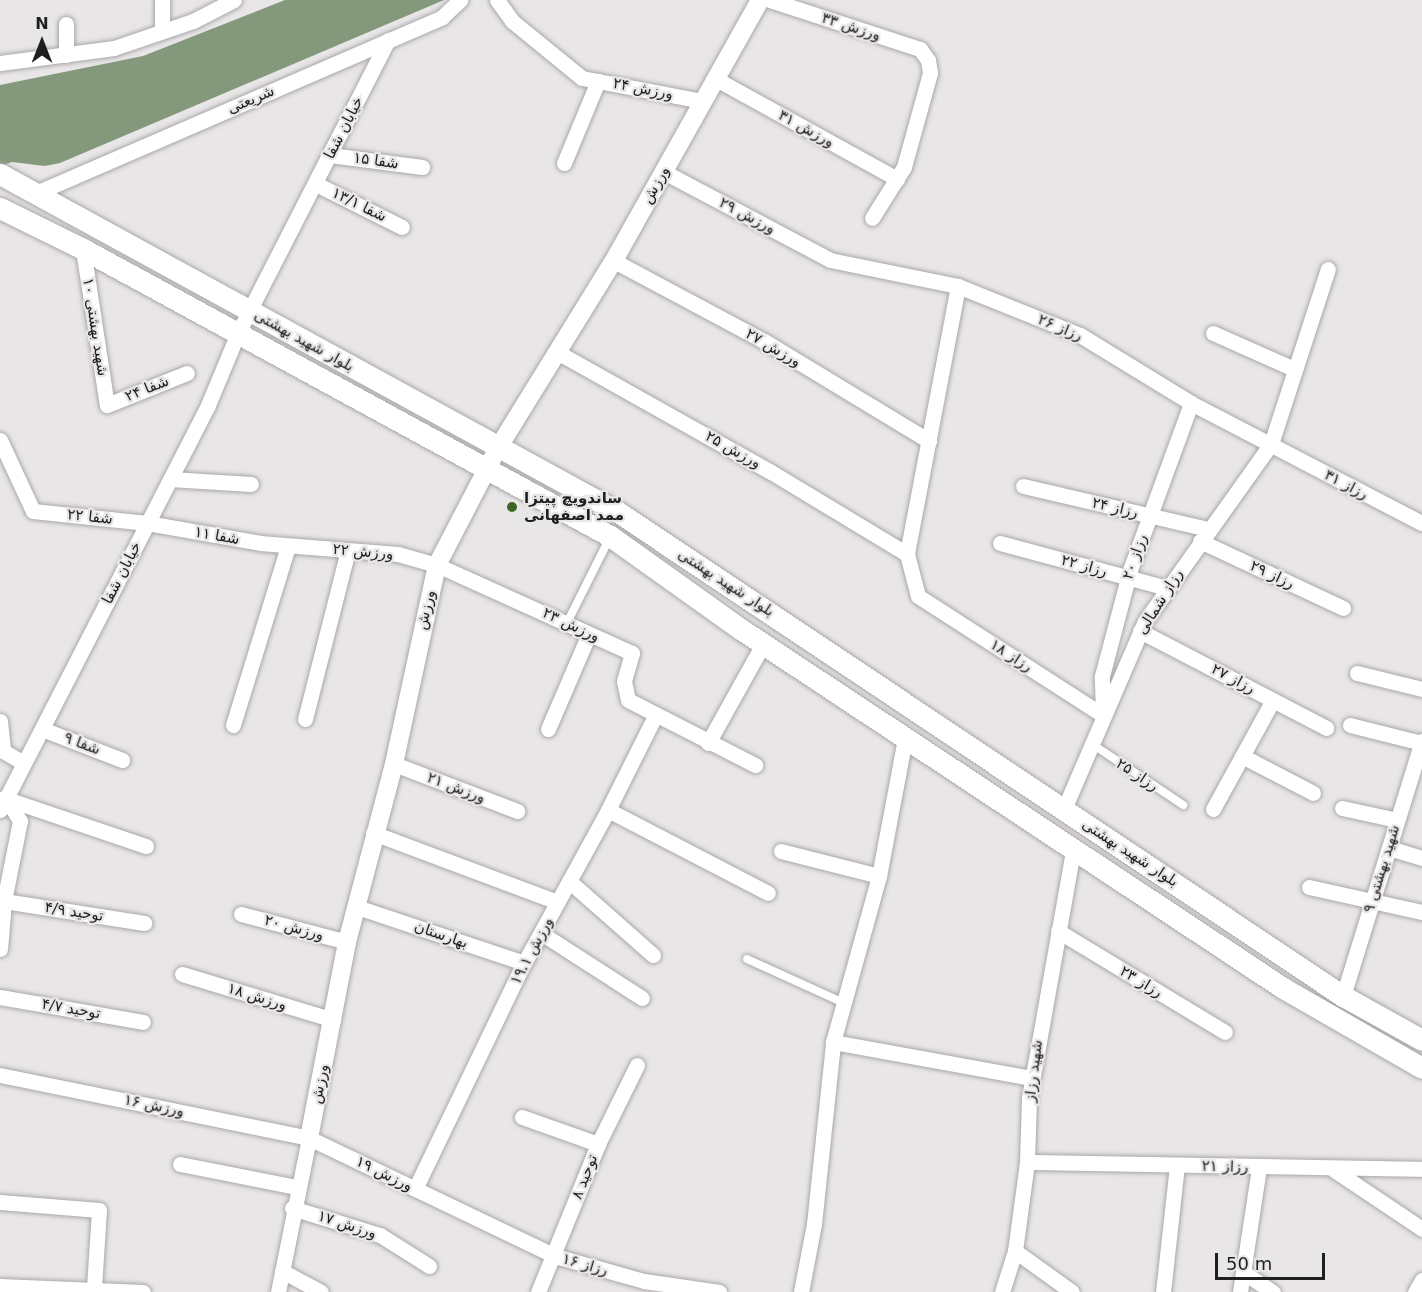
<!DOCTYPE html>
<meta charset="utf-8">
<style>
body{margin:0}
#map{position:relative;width:1422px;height:1292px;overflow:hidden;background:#e9e6e8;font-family:"DejaVu Sans","Noto Sans Arabic",sans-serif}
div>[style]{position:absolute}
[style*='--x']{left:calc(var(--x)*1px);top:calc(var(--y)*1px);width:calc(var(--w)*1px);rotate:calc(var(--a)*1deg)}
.water>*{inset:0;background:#84987c}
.roads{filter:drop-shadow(0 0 2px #aaa7a9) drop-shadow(0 0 2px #aaa7a9)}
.service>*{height:8px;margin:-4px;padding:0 4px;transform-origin:4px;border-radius:4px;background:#fff}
.minor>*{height:15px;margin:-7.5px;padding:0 7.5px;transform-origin:7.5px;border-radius:7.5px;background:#fff}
.tertiary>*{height:18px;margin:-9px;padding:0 9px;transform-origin:9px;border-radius:9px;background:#fff}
.secondary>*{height:21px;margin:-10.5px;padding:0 10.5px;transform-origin:10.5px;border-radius:10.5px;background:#fff}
.dots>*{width:16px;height:16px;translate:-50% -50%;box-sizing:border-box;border:3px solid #e9e6e8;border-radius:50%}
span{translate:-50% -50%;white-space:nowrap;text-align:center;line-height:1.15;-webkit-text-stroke:4.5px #e9e6e8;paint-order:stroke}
.street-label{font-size:15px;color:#201f1f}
.poi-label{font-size:15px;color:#201f1f;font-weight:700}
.left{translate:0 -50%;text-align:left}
.north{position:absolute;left:12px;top:12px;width:60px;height:60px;-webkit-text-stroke:4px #e9e6e8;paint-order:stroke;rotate:0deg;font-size:16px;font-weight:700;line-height:24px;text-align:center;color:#201f1f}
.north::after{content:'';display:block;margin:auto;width:21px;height:27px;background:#201f1f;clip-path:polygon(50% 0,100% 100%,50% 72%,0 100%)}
.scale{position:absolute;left:1215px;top:1253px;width:110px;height:27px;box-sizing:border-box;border:3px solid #201f1f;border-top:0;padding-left:8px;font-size:18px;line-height:21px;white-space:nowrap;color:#201f1f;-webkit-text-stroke:4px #e9e6e8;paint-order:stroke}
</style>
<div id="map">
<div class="water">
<div style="clip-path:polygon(285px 0,444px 0,60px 163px,45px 166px,12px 162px,0 166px,0 85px,143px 56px)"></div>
</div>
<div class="roads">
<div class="service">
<div style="--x:567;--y:623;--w:94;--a:-63.4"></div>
<div style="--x:1092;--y:744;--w:110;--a:33.8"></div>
<div style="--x:747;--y:959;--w:104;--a:24.4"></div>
</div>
<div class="minor">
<div style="--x:497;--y:0;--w:26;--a:54"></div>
<div style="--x:512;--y:21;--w:90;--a:39.2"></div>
<div style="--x:582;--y:78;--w:123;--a:10.8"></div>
<div style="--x:770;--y:0;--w:158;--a:18.1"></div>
<div style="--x:920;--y:49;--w:14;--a:54"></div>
<div style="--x:928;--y:60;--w:13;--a:81"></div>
<div style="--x:930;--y:73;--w:98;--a:105.5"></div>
<div style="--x:904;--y:167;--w:60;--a:122.1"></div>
<div style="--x:66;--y:24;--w:31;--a:90"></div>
<div style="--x:162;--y:31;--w:31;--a:-90"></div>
<div style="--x:0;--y:63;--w:115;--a:-7.5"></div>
<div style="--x:114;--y:48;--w:83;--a:-18.9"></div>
<div style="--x:193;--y:21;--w:46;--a:-27.1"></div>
<div style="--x:716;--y:79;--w:207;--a:28.9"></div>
<div style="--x:330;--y:155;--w:93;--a:7.4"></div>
<div style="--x:564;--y:163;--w:89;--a:-67.5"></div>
<div style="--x:664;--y:172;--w:188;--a:27.9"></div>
<div style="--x:830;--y:260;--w:131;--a:11.5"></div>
<div style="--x:958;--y:286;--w:131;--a:21.9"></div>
<div style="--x:1080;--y:335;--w:130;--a:31.5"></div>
<div style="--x:1191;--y:403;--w:260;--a:27.5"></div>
<div style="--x:316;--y:184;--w:96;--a:26.6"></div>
<div style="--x:36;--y:193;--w:443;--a:-23.4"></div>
<div style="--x:442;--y:17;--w:25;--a:-43"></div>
<div style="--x:83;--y:249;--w:158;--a:81.3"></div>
<div style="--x:107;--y:405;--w:86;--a:-21.8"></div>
<div style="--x:614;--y:261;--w:170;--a:28.1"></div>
<div style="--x:764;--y:341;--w:193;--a:31.2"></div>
<div style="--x:958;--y:286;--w:273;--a:100.8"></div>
<div style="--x:907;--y:554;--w:43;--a:75.3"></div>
<div style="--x:918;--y:596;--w:221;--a:32.8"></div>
<div style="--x:1213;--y:333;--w:89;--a:24"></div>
<div style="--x:557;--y:352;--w:245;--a:29.3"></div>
<div style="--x:771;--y:472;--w:159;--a:31.1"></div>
<div style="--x:0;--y:440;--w:78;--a:65.1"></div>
<div style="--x:33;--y:511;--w:115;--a:6"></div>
<div style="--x:147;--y:523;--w:115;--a:10"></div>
<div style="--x:260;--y:543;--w:138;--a:4.6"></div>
<div style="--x:398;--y:554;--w:41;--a:15.8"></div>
<div style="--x:437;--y:565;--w:214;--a:24.3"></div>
<div style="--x:632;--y:653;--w:29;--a:106"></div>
<div style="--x:624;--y:681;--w:19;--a:78"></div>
<div style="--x:628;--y:700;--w:143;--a:27.1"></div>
<div style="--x:170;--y:479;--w:81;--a:3.5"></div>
<div style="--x:1023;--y:486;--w:190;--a:13.1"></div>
<div style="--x:1200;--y:541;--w:158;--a:25.1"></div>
<div style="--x:1000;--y:543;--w:173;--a:15.1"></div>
<div style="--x:1140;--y:631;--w:210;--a:27.5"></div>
<div style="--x:1357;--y:673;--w:67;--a:13.8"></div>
<div style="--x:1103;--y:713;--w:37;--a:-92"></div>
<div style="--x:1102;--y:676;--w:110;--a:-75.2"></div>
<div style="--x:1130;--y:570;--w:178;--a:-69.9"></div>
<div style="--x:305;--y:719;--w:174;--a:-75.7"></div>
<div style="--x:0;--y:721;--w:30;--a:84"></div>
<div style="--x:3;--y:751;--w:24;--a:30"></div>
<div style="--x:233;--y:725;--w:187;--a:-72.9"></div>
<div style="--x:1350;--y:725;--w:74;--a:14"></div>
<div style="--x:42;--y:729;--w:86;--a:21.2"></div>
<div style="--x:548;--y:729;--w:103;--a:-66.7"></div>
<div style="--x:708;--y:743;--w:113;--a:-60.9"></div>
<div style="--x:1242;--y:756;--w:80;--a:27.5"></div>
<div style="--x:394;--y:764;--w:132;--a:20.9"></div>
<div style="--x:4;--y:798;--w:150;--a:18.7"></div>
<div style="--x:1342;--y:808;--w:56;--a:12.3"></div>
<div style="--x:1064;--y:809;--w:205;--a:-66.7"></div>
<div style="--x:1145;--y:621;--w:217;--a:-54.6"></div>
<div style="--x:1271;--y:444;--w:184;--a:-72"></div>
<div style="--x:1213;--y:809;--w:124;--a:-61.2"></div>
<div style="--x:0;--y:810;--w:455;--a:-62.8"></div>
<div style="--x:208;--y:405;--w:78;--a:-67.4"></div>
<div style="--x:238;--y:333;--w:329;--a:-62.9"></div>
<div style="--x:608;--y:810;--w:180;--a:27.4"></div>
<div style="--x:373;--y:833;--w:197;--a:20.5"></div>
<div style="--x:1389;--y:848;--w:34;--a:17"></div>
<div style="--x:781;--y:851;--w:101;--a:14.3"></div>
<div style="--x:569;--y:881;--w:112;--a:41.4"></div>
<div style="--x:1309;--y:887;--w:116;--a:12.5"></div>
<div style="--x:4;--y:901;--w:142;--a:8.9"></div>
<div style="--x:357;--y:907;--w:176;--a:18.5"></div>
<div style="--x:241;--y:914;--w:110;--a:14.8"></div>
<div style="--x:1058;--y:931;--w:195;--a:31.2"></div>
<div style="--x:541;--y:933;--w:120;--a:32.8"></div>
<div style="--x:0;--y:949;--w:48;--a:-85.2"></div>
<div style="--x:4;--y:901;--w:82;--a:-78.7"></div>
<div style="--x:20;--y:821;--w:27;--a:-121"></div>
<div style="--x:182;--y:974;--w:158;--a:16.9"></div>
<div style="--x:1343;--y:996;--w:267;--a:-72.8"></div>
<div style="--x:0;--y:997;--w:145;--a:9.9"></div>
<div style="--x:833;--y:1042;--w:202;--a:10.3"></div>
<div style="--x:0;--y:1075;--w:315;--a:11.5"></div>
<div style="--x:309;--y:1138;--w:273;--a:25.6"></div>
<div style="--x:555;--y:1256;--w:92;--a:15.7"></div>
<div style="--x:644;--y:1281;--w:76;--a:8.3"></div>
<div style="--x:522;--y:1117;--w:81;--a:19.6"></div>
<div style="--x:1027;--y:1162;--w:395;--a:1"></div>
<div style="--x:180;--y:1164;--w:118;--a:11.2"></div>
<div style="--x:1334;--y:1170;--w:106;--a:33.8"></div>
<div style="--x:415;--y:1189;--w:251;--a:-64.3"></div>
<div style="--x:524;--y:963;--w:175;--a:-61.2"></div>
<div style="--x:608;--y:810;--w:105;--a:-63.4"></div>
<div style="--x:0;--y:1202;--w:99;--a:4.6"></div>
<div style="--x:99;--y:1210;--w:78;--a:93.7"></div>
<div style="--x:292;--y:1208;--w:92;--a:17.1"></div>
<div style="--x:380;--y:1235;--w:58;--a:32.3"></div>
<div style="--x:1015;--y:1251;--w:70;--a:35.7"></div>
<div style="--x:282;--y:1271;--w:44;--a:28.3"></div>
<div style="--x:1243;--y:1272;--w:36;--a:34"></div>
<div style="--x:0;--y:1286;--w:143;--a:2.4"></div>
<div style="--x:278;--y:1292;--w:157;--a:-78.6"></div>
<div style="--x:538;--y:1292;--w:160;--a:-67.9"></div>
<div style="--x:598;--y:1144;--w:88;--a:-63.7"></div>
<div style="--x:801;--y:1292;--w:69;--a:-79.2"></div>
<div style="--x:814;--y:1224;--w:183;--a:-84"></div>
<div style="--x:833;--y:1042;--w:172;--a:-74.5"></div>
<div style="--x:879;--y:876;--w:139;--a:-79.3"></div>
<div style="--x:1002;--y:1292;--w:43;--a:-72.4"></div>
<div style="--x:1015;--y:1251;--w:90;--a:-82.3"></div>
<div style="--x:1027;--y:1162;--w:64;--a:-88.2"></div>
<div style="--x:1029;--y:1098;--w:252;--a:-79.9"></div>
<div style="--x:1163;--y:1292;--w:127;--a:-83.7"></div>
<div style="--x:1240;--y:1292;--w:125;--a:-81.3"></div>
<div style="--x:1415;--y:1292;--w:14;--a:-60"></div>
</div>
<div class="tertiary">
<div style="--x:309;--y:1138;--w:200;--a:-79"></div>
<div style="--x:347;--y:942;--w:184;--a:-75.2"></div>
<div style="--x:394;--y:764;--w:204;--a:-77.8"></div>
<div style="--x:437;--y:565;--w:132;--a:-62.5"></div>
<div style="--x:498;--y:448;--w:227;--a:-58.3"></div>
<div style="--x:617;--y:255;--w:292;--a:-60.7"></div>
</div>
<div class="secondary">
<div style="--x:0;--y:174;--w:704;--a:28.68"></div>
<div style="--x:618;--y:512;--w:872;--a:33.73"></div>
<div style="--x:1343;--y:996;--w:90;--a:29.1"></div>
<div style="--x:0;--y:208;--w:93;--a:26.3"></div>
<div style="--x:83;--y:249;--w:600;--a:28.57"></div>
<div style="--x:610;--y:536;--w:162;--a:35.5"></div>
<div style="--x:742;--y:630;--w:649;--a:33.49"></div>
<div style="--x:1283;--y:988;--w:160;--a:29.9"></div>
</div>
</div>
<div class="dots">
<div style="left:512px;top:507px;background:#3b6826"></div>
</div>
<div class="street-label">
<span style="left:851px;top:27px;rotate:18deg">ورزش ۳۳</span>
<span style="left:643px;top:89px;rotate:11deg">ورزش ۲۴</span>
<span style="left:251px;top:100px;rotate:-23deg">شریعتی</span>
<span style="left:344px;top:128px;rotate:-63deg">خیابان شفا</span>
<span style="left:806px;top:129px;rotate:29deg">ورزش ۳۱</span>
<span style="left:376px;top:161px;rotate:8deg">شفا ۱۵</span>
<span style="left:656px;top:185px;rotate:-61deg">ورزش</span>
<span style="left:359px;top:205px;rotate:26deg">شفا ۱۳/۱</span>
<span style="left:747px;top:216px;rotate:28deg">ورزش ۲۹</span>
<span style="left:95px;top:327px;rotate:81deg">شهید بهشتی ۱۰</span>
<span style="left:1060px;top:328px;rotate:23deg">رزاز ۲۶</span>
<span style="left:304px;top:341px;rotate:29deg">بلوار شهید بهشتی</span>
<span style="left:773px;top:348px;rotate:30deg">ورزش ۲۷</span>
<span style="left:147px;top:389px;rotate:-22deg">شفا ۲۴</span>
<span style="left:733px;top:450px;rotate:29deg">ورزش ۲۵</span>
<span style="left:1346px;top:485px;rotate:28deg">رزاز ۳۱</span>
<span style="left:1115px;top:508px;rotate:13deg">رزاز ۲۴</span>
<span style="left:90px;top:517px;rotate:6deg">شفا ۲۲</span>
<span style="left:217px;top:536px;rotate:10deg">شفا ۱۱</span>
<span style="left:363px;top:552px;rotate:5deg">ورزش ۲۲</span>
<span style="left:1135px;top:557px;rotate:-71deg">رزاز ۲۰</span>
<span style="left:1084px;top:566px;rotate:15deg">رزاز ۲۲</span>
<span style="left:122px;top:573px;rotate:-63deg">خیابان شفا</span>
<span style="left:1272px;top:575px;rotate:25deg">رزاز ۲۹</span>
<span style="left:726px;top:583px;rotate:33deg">بلوار شهید بهشتی</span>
<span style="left:1160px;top:602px;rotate:-58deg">رزاز شمالی</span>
<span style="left:426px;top:610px;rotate:-77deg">ورزش</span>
<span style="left:571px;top:625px;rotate:25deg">ورزش ۲۳</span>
<span style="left:1011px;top:656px;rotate:33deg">رزاز ۱۸</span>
<span style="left:1233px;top:679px;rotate:28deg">رزاز ۲۷</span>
<span style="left:82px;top:744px;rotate:21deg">شفا ۹</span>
<span style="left:1137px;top:775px;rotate:33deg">رزاز ۲۵</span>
<span style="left:456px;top:788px;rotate:21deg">ورزش ۲۱</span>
<span style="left:1130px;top:853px;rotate:33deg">بلوار شهید بهشتی</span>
<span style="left:1382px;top:869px;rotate:-73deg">شهید بهشتی ۹</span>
<span style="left:74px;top:912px;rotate:9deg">توحید ۴/۹</span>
<span style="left:294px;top:928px;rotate:15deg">ورزش ۲۰</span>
<span style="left:441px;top:935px;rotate:19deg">بهارستان</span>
<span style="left:532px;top:951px;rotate:-62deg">ورزش ۱۹.۱</span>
<span style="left:1141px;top:982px;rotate:31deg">رزاز ۲۳</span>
<span style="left:257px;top:997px;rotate:17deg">ورزش ۱۸</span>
<span style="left:71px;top:1009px;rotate:10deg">توحید ۴/۷</span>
<span style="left:1034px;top:1071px;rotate:-83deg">شهید رزاز</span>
<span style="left:320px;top:1084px;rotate:-79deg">ورزش</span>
<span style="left:154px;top:1106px;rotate:12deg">ورزش ۱۶</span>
<span style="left:1225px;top:1167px;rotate:2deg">رزاز ۲۱</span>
<span style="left:384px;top:1174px;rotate:26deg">ورزش ۱۹</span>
<span style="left:585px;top:1177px;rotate:-69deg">توحید ۸</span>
<span style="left:347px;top:1225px;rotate:18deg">ورزش ۱۷</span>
<span style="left:585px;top:1265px;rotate:16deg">رزاز ۱۶</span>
</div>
<div class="poi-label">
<span class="left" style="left:524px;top:507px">ساندویچ پیتزا<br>ممد اصفهانی</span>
</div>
<div class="north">N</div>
<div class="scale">50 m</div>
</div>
